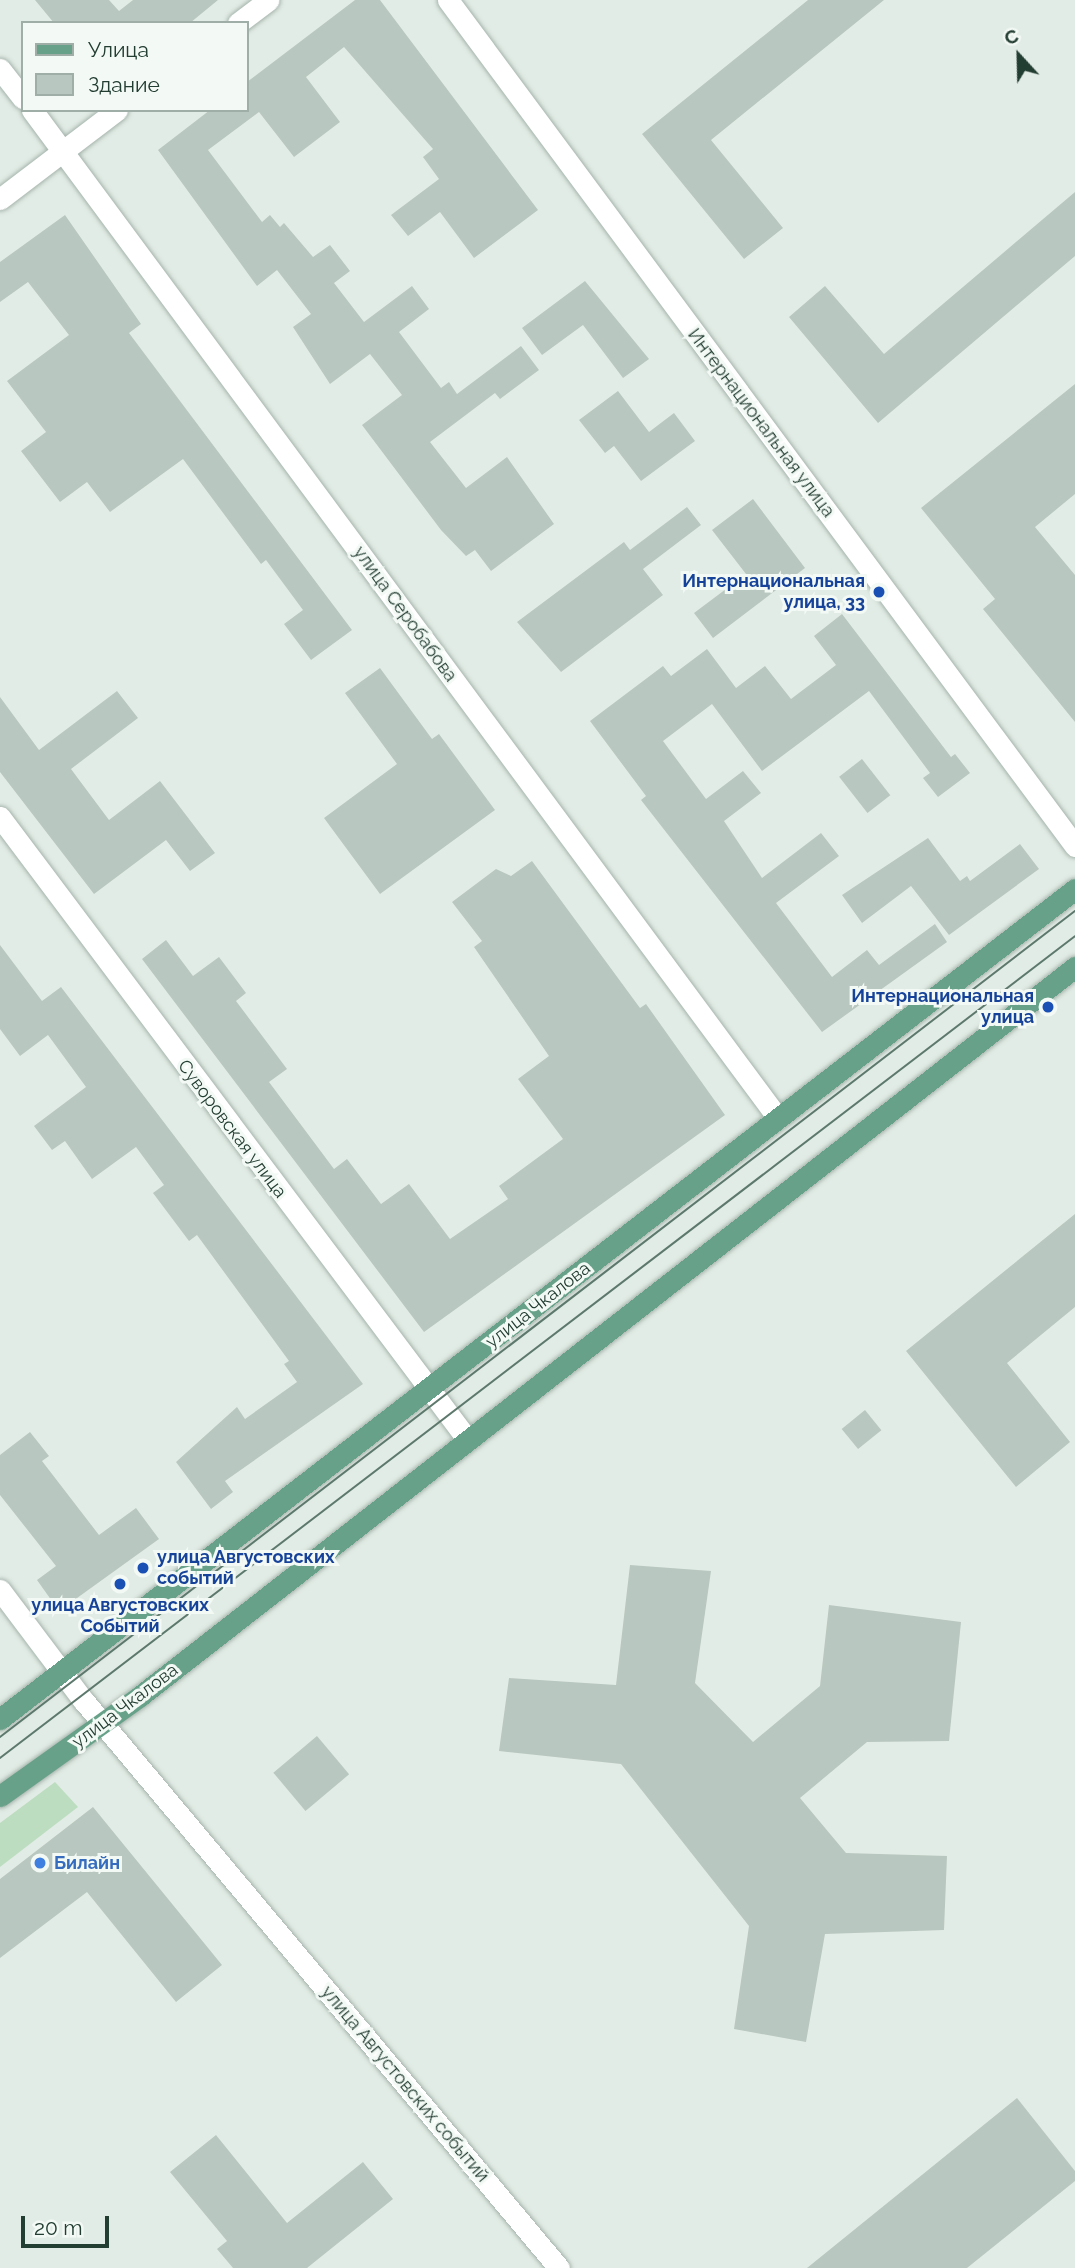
<!DOCTYPE html>
<meta charset="utf-8">
<style>
body{margin:0}
#map{position:relative;width:1075px;height:2268px;overflow:hidden;background:#e2ece6;font-family:Raleway,sans-serif}
div>[style]{position:absolute}
[style*='--x']{left:calc(var(--x)*1px);top:calc(var(--y)*1px);width:calc(var(--w)*1px);rotate:calc(var(--a)*1deg)}
.green>*{inset:0;background:#bcddbf}
.building>*{inset:0;background:#b8c7bf;transform-origin:0 0}
.roads{filter:drop-shadow(0 0 2px #a5b4ac) drop-shadow(0 0 2px #a5b4ac)}
.minor>*{height:21px;margin:-10.5px;padding:0 10.5px;transform-origin:10.5px;border-radius:10.5px;background:#fff}
.secondary>*{height:21px;margin:-10.5px;padding:0 10.5px;transform-origin:10.5px;border-radius:10.5px;background:#fff}
.primary>*{height:21px;margin:-10.5px;padding:0 10.5px;transform-origin:10.5px;border-radius:10.5px;background:#67a189}
.tram>*{height:2px;margin:-1px;padding:0 1px;transform-origin:1px;border-radius:1px;background:#5d796d}
.dots>*{width:19px;height:19px;translate:-50% -50%;box-sizing:border-box;border:4px solid #f3f9f5;border-radius:50%}
span{translate:-50% -50%;white-space:nowrap;text-align:center;line-height:1.15;-webkit-text-stroke:6px #f3f9f5;paint-order:stroke}
.street-label{font-size:18px;color:#223d32}
.transit-label{font-size:18px;color:#164399;font-weight:700}
.right{translate:-100% -50%;text-align:right}
.left{translate:0 -50%;text-align:left}
.shop-label{font-size:18px;color:#366cbe;font-weight:700}
.legend{position:absolute;left:21px;top:21px;width:228px;height:91px;box-sizing:border-box;background:#f3f9f5;border:2px solid #9faea7;margin:0;padding:9px 12px;list-style:none;font-size:21px;color:#223d32}
.legend li{display:flex;align-items:center;gap:14px;height:35px}
.legend b{width:35px;border:2px solid #9faea7}
.north{position:absolute;left:984px;top:21px;width:70px;height:70px;-webkit-text-stroke:5px #f3f9f5;paint-order:stroke;rotate:338deg;font-size:19px;font-weight:700;line-height:28px;text-align:center;color:#223d32}
.north::after{content:'';display:block;margin:auto;width:24px;height:32px;background:#223d32;clip-path:polygon(50% 0,100% 100%,50% 72%,0 100%)}
.scale{position:absolute;left:21px;top:2216px;width:88px;height:32px;box-sizing:border-box;border:4px solid #223d32;border-top:0;padding-left:9px;font-size:21px;line-height:24px;white-space:nowrap;color:#223d32;-webkit-text-stroke:5px #f3f9f5;paint-order:stroke}
</style>
<div id="map">
<div class="green">
<div style="clip-path:polygon(55px 1782px,78px 1807px,0 1867px,0 1823px)"></div>
</div>
<div class="building">
<div style="clip-path:polygon(35px 0,109px 0,119px 11px,133px 0,218px 0,190px 23px,54px 23px)"></div>
<div style="clip-path:polygon(355px 0,380px 0,538px 210px,474px 258px,440px 212px,408px 236px,391px 215px,439px 179px,423px 157px,433px 149px,344px 47px,306px 77px,340px 122px,294px 157px,259px 112px,208px 150px,262px 222px,270px 215px,280px 227px,284px 223px,313px 257px,330px 245px,350px 271px,334px 283px,364px 322px,412px 286px,429px 309px,399px 332px,441px 388px,449px 382px,457px 394px,521px 346px,539px 370px,500px 399px,495px 393px,430px 442px,466px 488px,507px 457px,554px 524px,491px 571px,475px 550px,466px 556px,441px 530px,362px 425px,402px 395px,370px 354px,330px 384px,293px 327px,311px 314px,277px 270px,257px 286px,158px 150px,210px 110px,247px 110px,247px 82px)"></div>
<div style="clip-path:polygon(808px 0,884px 0,711px 140px,783px 228px,744px 259px,642px 134px)"></div>
<div style="clip-path:polygon(1075px 192px,1075px 256px,878px 423px,789px 317px,825px 286px,884px 354px)"></div>
<div style="clip-path:polygon(65px 215px,141px 324px,129px 333px,352px 630px,311px 660px,284px 624px,303px 610px,266px 560px,261px 564px,183px 459px,110px 512px,87px 482px,60px 502px,21px 451px,46px 432px,7px 381px,69px 335px,28px 282px,0 302px,0 262px)"></div>
<div style="clip-path:polygon(585px 281px,649px 359px,623px 378px,583px 325px,542px 355px,522px 328px)"></div>
<div style="clip-path:polygon(1075px 384px,1075px 494px,1035px 527px,1075px 575px,1075px 722px,983px 609px,995px 599px,921px 508px)"></div>
<div style="clip-path:polygon(618px 391px,649px 432px,674px 413px,695px 441px,641px 481px,614px 446px,605px 453px,579px 420px)"></div>
<div style="clip-path:polygon(753px 499px,805px 568px,713px 638px,694px 613px,746px 574px,712px 530px)"></div>
<div style="clip-path:polygon(687px 507px,701px 525px,643px 569px,663px 595px,561px 672px,517px 622px,624px 542px,630px 550px)"></div>
<div style="clip-path:polygon(842px 614px,951px 757px,955px 754px,970px 773px,938px 797px,923px 778px,930px 773px,869px 691px,762px 771px,712px 704px,663px 741px,706px 799px,743px 771px,761px 793px,724px 821px,762px 878px,821px 833px,839px 856px,776px 903px,832px 977px,867px 950px,879px 965px,935px 924px,947px 942px,822px 1032px,641px 800px,646px 796px,590px 721px,663px 666px,671px 676px,707px 649px,736px 688px,765px 666px,791px 699px,836px 665px,814px 636px)"></div>
<div style="clip-path:polygon(380px 668px,432px 739px,439px 734px,495px 810px,380px 894px,324px 818px,397px 764px,345px 693px)"></div>
<div style="clip-path:polygon(117px 691px,138px 718px,71px 769px,109px 820px,160px 781px,215px 853px,190px 871px,166px 840px,94px 894px,0 772px,0 697px,39px 750px)"></div>
<div style="left:862px;top:759px;width:46px;height:29px;rotate:52deg"></div>
<div style="clip-path:polygon(928px 838px,960px 881px,967px 876px,970px 881px,1020px 844px,1039px 869px,949px 935px,911px 886px,862px 923px,842px 895px)"></div>
<div style="clip-path:polygon(532px 861px,640px 1008px,646px 1004px,725px 1115px,424px 1332px,142px 959px,166px 940px,193px 976px,219px 957px,246px 993px,236px 1001px,287px 1069px,269px 1082px,334px 1169px,347px 1159px,381px 1204px,409px 1184px,450px 1239px,508px 1199px,499px 1186px,563px 1139px,518px 1079px,549px 1056px,474px 947px,482px 941px,452px 902px,496px 869px,511px 876px)"></div>
<div style="clip-path:polygon(0 945px,42px 1001px,61px 987px,363px 1384px,225px 1481px,233px 1492px,211px 1509px,176px 1462px,237px 1407px,245px 1419px,297px 1382px,284px 1364px,289px 1361px,197px 1235px,189px 1241px,153px 1193px,164px 1185px,136px 1147px,92px 1179px,65px 1141px,52px 1150px,34px 1126px,86px 1087px,48px 1035px,20px 1056px,0 1029px)"></div>
<div style="clip-path:polygon(1075px 1214px,1075px 1307px,1007px 1363px,1070px 1442px,1016px 1487px,906px 1351px)"></div>
<div style="left:865px;top:1410px;width:26px;height:30px;rotate:51deg"></div>
<div style="clip-path:polygon(30px 1432px,49px 1456px,42px 1461px,99px 1535px,136px 1508px,159px 1539px,59px 1611px,37px 1580px,56px 1566px,0 1495px,0 1455px)"></div>
<div style="clip-path:polygon(630px 1565px,711px 1571px,695px 1683px,753px 1742px,820px 1686px,829px 1605px,961px 1622px,949px 1741px,867px 1742px,800px 1798px,846px 1853px,947px 1856px,944px 1930px,825px 1934px,806px 2042px,734px 2029px,749px 1926px,621px 1764px,499px 1751px,509px 1678px,616px 1685px)"></div>
<div style="left:317px;top:1736px;width:50px;height:57px;rotate:50deg"></div>
<div style="clip-path:polygon(93px 1807px,222px 1965px,176px 2002px,87px 1892px,0 1958px,0 1879px)"></div>
<div style="clip-path:polygon(1017px 2098px,1075px 2171px,1075px 2181px,967px 2268px,807px 2268px)"></div>
<div style="clip-path:polygon(216px 2135px,287px 2223px,363px 2162px,393px 2199px,307px 2268px,233px 2268px,217px 2249px,227px 2241px,170px 2172px)"></div>
</div>
<div class="roads">
<div class="minor">
<div style="--x:238;--y:23;--w:38;--a:-37"></div>
<div style="--x:0;--y:69;--w:37;--a:52"></div>
<div style="--x:32;--y:110;--w:1254;--a:53.5"></div>
<div style="--x:0;--y:199;--w:147;--a:-37.3"></div>
<div style="--x:0;--y:817;--w:778;--a:53.1"></div>
<div style="--x:0;--y:1590;--w:138;--a:53"></div>
<div style="--x:83;--y:1700;--w:741;--a:50.04"></div>
</div>
<div class="secondary">
<div style="--x:448;--y:0;--w:1053;--a:53.46"></div>
</div>
<div class="primary">
<div style="--x:0;--y:1719;--w:1358;--a:-37.67"></div>
<div style="--x:0;--y:1796;--w:172;--a:-35.5"></div>
<div style="--x:140;--y:1696;--w:1186;--a:-37.94"></div>
</div>
</div>
<div class="tram">
<div style="--x:0;--y:1737;--w:1356;--a:-37.54"></div>
<div style="--x:0;--y:1758;--w:1353;--a:-37.4"></div>
</div>
<div class="dots">
<div style="left:879px;top:592px;background:#1a4fb4"></div>
<div style="left:1048px;top:1007px;background:#1a4fb4"></div>
<div style="left:143px;top:1568px;background:#1a4fb4"></div>
<div style="left:120px;top:1584px;background:#1a4fb4"></div>
<div style="left:40px;top:1863px;background:#3f7fe0"></div>
</div>
<div class="street-label">
<span style="left:761px;top:423px;rotate:53deg">Интернациональная улица</span>
<span style="left:405px;top:614px;rotate:54deg">улица Серобабова</span>
<span style="left:232px;top:1129px;rotate:53deg">Суворовская улица</span>
<span style="left:538px;top:1305px;rotate:-38deg">улица Чкалова</span>
<span style="left:125px;top:1706px;rotate:-37deg">улица Чкалова</span>
<span style="left:405px;top:2084px;rotate:50deg">улица Августовских событий</span>
</div>
<div class="transit-label">
<span class="right" style="left:865px;top:592px">Интернациональная<br>улица, 33</span>
<span class="right" style="left:1034px;top:1007px">Интернациональная<br>улица</span>
<span class="left" style="left:157px;top:1568px">улица Августовских<br>событий</span>
<span style="left:120px;top:1616px">улица Августовских<br>Событий</span>
</div>
<div class="shop-label">
<span class="left" style="left:54px;top:1863px">Билайн</span>
</div>
<ul class="legend">
<li><b style="height:9px;background:#67a189"></b>Улица</li>
<li><b style="height:19px;background:#b8c7bf"></b>Здание</li>
</ul>
<div class="north">С</div>
<div class="scale">20 m</div>
</div>
